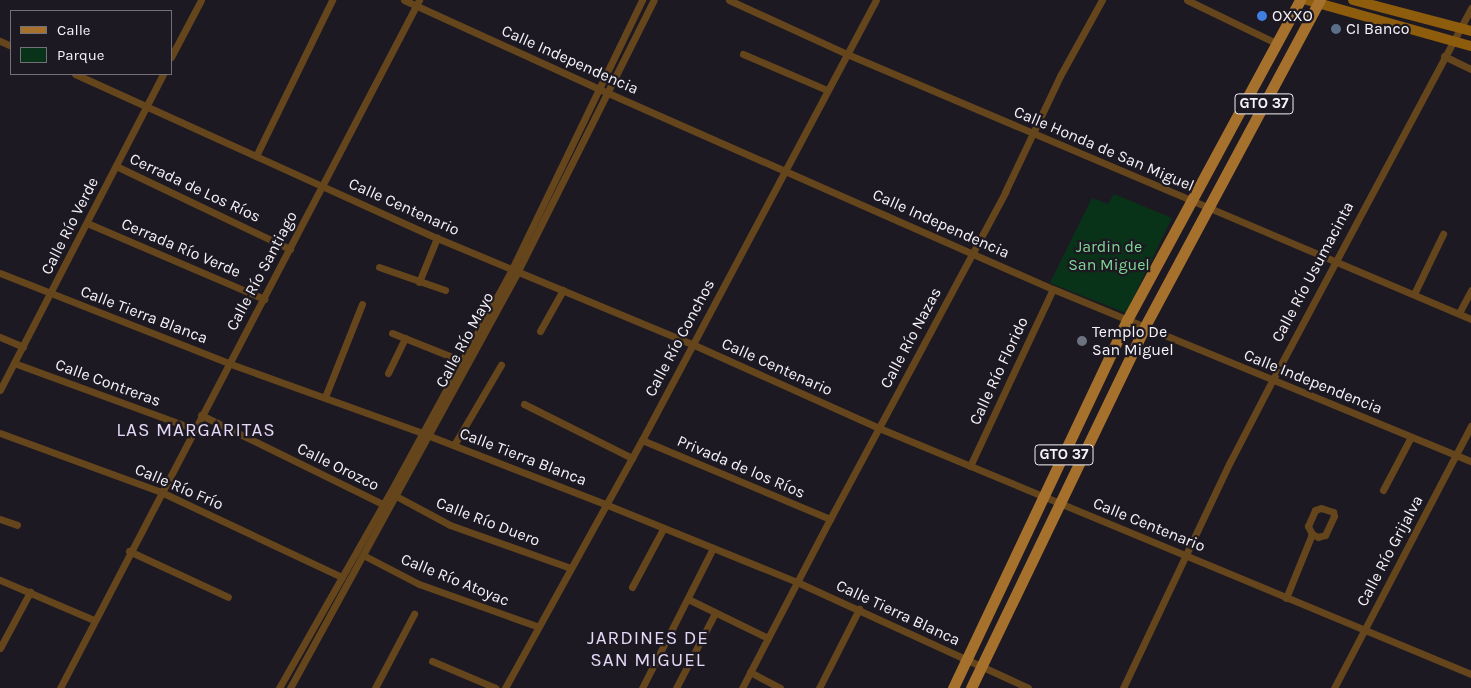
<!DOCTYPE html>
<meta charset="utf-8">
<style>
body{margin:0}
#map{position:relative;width:1471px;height:688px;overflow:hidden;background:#1d1922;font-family:Karla,sans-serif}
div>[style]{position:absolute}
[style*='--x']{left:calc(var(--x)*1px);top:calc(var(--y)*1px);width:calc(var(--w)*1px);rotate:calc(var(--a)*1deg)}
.green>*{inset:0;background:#093318}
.street>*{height:7px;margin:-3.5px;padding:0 3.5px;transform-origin:3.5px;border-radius:3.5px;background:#65451c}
.secondary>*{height:10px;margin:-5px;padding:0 5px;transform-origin:5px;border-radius:5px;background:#8e5c0d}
.primary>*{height:11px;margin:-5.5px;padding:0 5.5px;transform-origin:5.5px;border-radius:5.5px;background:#a5712c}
.dots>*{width:14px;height:14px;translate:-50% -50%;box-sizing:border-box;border:2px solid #1d1922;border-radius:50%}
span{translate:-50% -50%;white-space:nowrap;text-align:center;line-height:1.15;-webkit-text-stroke:4.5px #1d1922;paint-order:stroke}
.shield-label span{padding:1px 4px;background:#1d1922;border:1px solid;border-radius:4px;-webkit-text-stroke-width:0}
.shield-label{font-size:15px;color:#f5f3fa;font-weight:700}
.poi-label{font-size:16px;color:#f5f3fa}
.left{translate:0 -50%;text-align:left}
.street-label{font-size:16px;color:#f5f3fa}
.park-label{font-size:16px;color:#7fd795}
.quarter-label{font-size:19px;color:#e3d8f5;letter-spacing:1px}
.legend{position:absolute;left:10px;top:10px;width:162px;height:65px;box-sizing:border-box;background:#1d1922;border:1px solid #737078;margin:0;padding:6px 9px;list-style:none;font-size:15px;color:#f5f3fa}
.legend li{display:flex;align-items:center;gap:10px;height:25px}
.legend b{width:25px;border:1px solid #737078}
</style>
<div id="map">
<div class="green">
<div style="clip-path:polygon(1114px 194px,1172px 218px,1126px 313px,1050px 283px,1092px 198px,1108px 204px)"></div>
</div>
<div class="street">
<div style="--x:404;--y:0;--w:214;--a:24.5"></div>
<div style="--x:599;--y:89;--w:496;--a:23.8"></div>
<div style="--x:1053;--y:289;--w:452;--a:22.4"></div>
<div style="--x:729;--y:0;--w:130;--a:24.6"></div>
<div style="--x:847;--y:54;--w:678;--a:23.01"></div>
<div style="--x:1187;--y:0;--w:99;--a:25.8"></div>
<div style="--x:0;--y:41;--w:12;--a:24"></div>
<div style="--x:743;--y:54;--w:91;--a:23.2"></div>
<div style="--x:1444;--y:56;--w:30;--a:26"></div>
<div style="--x:171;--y:57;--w:64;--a:-62.2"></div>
<div style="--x:75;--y:74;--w:397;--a:24.4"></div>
<div style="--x:437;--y:238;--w:276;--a:22.6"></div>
<div style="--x:692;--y:344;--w:205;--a:24.2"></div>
<div style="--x:879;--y:428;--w:641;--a:22.56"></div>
<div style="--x:256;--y:156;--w:174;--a:-64"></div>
<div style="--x:116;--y:166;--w:193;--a:25.5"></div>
<div style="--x:87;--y:223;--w:193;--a:23.2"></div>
<div style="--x:379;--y:267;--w:70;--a:19.2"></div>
<div style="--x:0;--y:273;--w:245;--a:21.5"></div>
<div style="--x:228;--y:363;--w:206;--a:19.8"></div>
<div style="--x:422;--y:433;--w:196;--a:21.2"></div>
<div style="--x:605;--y:504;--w:207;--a:22.1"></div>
<div style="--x:797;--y:582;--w:254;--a:24.6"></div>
<div style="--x:419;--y:282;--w:48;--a:-67.8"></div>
<div style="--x:1414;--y:294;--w:67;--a:-64.2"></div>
<div style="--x:1459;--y:313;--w:26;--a:-62"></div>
<div style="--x:540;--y:331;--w:47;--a:-60.7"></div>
<div style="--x:392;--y:333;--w:75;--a:21.8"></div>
<div style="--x:0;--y:337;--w:25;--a:23"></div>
<div style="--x:14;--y:363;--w:192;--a:20.1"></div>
<div style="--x:388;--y:373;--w:39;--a:-64"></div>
<div style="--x:0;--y:390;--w:356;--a:-62.7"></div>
<div style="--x:325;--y:397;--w:100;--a:-68.3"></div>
<div style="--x:524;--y:404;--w:121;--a:26.6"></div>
<div style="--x:201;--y:415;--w:203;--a:26.1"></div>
<div style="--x:0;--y:433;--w:171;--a:20.1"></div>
<div style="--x:161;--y:492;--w:200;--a:25.2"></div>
<div style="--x:642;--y:440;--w:204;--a:22.8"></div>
<div style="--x:454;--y:445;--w:93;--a:-59.6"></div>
<div style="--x:970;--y:466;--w:195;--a:-64.9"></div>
<div style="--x:1383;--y:490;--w:60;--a:-62.2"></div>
<div style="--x:396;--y:496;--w:61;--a:28.2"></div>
<div style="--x:450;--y:525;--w:128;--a:19.6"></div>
<div style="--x:1321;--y:508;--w:13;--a:18"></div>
<div style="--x:1333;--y:512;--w:4;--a:76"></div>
<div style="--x:1334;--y:516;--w:21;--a:115"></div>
<div style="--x:1325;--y:535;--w:7;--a:164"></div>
<div style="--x:1318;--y:537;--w:7;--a:-153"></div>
<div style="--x:1312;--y:534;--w:9;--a:-117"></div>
<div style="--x:1308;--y:526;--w:17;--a:-66"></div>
<div style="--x:1315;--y:510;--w:6;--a:-18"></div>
<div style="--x:0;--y:519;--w:18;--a:19"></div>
<div style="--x:129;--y:551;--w:109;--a:24.9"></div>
<div style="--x:363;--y:555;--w:63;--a:27.4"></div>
<div style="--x:419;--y:584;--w:127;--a:19.7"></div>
<div style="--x:0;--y:580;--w:102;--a:23.1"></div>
<div style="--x:632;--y:587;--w:66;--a:-61.9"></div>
<div style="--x:1286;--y:598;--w:69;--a:-67.9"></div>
<div style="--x:688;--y:599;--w:89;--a:26"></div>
<div style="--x:0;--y:648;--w:64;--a:-61.8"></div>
<div style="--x:432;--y:661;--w:69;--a:22.9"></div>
<div style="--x:750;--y:672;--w:34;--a:28"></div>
<div style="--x:60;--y:688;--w:776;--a:-62.44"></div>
<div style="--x:279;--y:688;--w:224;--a:-60.4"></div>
<div style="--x:390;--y:493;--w:255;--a:-61.4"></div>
<div style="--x:512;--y:269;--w:299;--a:-64.2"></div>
<div style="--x:290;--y:688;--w:475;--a:-61.3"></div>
<div style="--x:518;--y:271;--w:303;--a:-63.4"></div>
<div style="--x:375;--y:688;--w:84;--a:-62.2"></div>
<div style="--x:505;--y:688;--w:283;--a:-61.1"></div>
<div style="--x:642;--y:440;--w:498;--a:-62"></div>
<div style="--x:642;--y:688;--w:157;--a:-63.1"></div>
<div style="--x:676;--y:688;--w:85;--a:-62.5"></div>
<div style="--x:742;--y:688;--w:191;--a:-62.5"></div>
<div style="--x:830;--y:519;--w:371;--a:-61.8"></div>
<div style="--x:1005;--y:192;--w:128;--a:-64.6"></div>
<div style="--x:1060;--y:76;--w:87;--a:-61.1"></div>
<div style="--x:819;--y:688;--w:89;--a:-63.1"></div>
<div style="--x:1123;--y:688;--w:250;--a:-64.7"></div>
<div style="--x:1230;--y:462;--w:91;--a:-62.6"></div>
<div style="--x:1272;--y:381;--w:423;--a:-61.9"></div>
<div style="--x:1334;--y:688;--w:296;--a:-62.4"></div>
</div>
<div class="secondary">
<div style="--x:1307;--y:0;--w:170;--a:15.7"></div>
<div style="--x:1353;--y:0;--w:122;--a:14.7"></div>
</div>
<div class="primary">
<div style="--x:953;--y:688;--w:407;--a:-64.7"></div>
<div style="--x:1127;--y:320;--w:364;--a:-61.6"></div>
<div style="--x:971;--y:688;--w:402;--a:-64.3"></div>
<div style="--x:1145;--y:326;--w:370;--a:-61.8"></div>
</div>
<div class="dots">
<div style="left:1262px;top:16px;background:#3f7fe0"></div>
<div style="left:1336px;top:29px;background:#5c6f8a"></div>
<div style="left:1082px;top:341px;background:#6b7280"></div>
</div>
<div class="shield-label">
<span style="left:1264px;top:104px">GTO 37</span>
<span style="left:1064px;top:455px">GTO 37</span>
</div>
<div class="poi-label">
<span class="left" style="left:1272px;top:16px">OXXO</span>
<span class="left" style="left:1346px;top:29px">CI Banco</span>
<span class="left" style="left:1092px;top:341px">Templo De<br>San Miguel</span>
</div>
<div class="street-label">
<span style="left:570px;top:60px;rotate:24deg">Calle Independencia</span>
<span style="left:1104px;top:149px;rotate:23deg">Calle Honda de San Miguel</span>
<span style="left:195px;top:188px;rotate:25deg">Cerrada de Los Ríos</span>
<span style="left:404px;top:207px;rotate:24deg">Calle Centenario</span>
<span style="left:941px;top:224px;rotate:24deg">Calle Independencia</span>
<span style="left:70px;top:226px;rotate:-63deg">Calle Río Verde</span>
<span style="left:181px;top:248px;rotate:23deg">Cerrada Río Verde</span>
<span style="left:262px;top:271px;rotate:-62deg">Calle Río Santiago</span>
<span style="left:1313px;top:272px;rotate:-62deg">Calle Río Usumacinta</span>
<span style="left:144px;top:315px;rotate:21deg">Calle Tierra Blanca</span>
<span style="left:680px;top:338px;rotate:-62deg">Calle Río Conchos</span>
<span style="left:911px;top:338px;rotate:-62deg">Calle Río Nazas</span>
<span style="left:465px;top:340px;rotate:-62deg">Calle Río Mayo</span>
<span style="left:777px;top:367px;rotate:24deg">Calle Centenario</span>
<span style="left:999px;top:371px;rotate:-65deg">Calle Río Florido</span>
<span style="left:1313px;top:382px;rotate:22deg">Calle Independencia</span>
<span style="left:108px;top:383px;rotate:20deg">Calle Contreras</span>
<span style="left:523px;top:457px;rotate:21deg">Calle Tierra Blanca</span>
<span style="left:338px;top:467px;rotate:26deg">Calle Orozco</span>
<span style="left:741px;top:467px;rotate:23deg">Privada de los Ríos</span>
<span style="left:179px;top:487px;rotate:23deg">Calle Río Frío</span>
<span style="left:488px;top:522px;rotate:21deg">Calle Río Duero</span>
<span style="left:1149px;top:525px;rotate:22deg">Calle Centenario</span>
<span style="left:1390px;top:551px;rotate:-62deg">Calle Río Grijalva</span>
<span style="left:455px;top:580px;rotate:22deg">Calle Río Atoyac</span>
<span style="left:898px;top:613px;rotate:25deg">Calle Tierra Blanca</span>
</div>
<div class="park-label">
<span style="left:1109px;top:256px">Jardin de<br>San Miguel</span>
</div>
<div class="quarter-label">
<span style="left:196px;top:431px">LAS MARGARITAS</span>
<span style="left:648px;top:650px">JARDINES DE<br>SAN MIGUEL</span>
</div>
<ul class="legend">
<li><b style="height:6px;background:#a5712c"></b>Calle</li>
<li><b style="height:14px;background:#093318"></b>Parque</li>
</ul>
</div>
